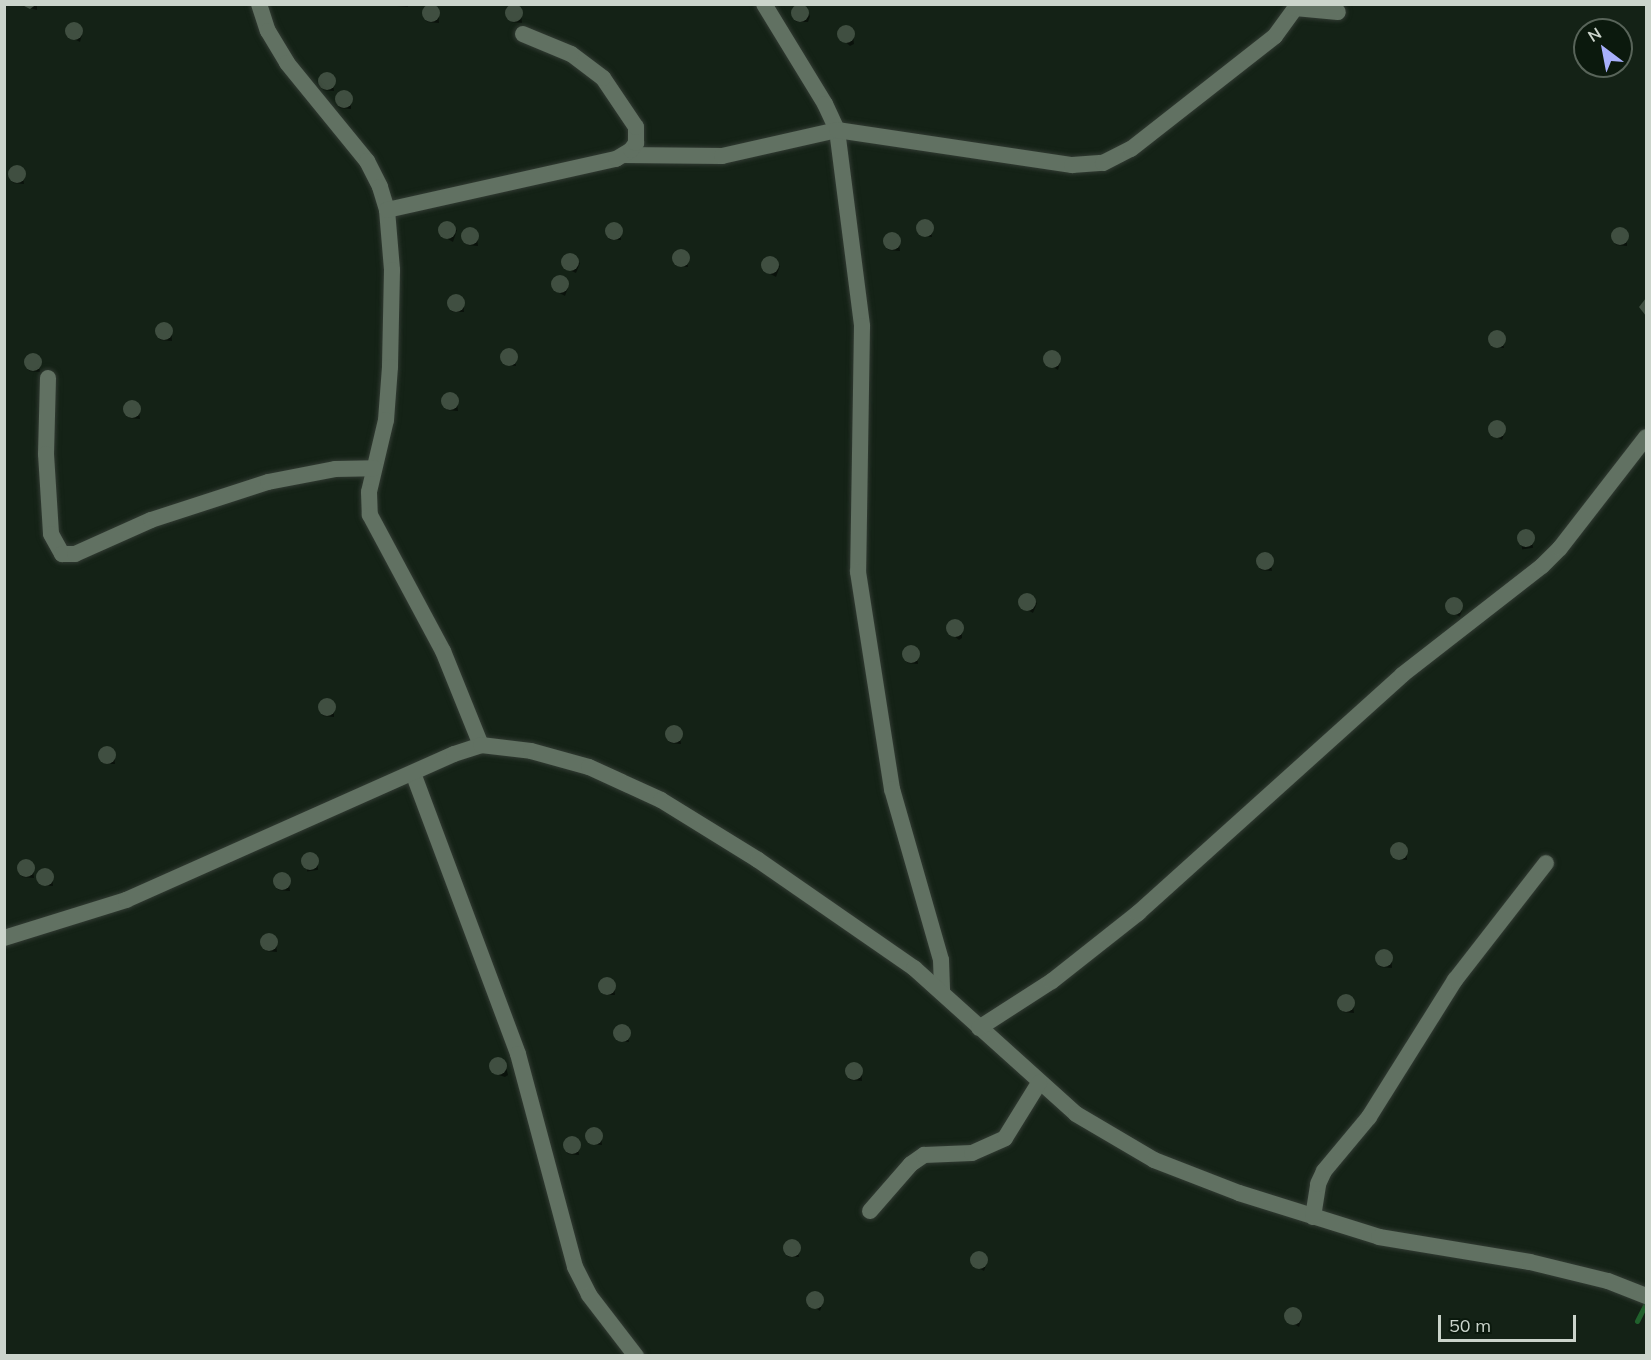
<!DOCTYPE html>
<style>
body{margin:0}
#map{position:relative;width:1651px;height:1360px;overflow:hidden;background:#142216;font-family:Mulish,sans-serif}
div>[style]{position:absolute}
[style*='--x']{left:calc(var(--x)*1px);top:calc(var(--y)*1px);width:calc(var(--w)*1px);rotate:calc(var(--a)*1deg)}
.shadow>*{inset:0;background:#0007;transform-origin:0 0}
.stream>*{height:5px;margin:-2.5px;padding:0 2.5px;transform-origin:2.5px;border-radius:2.5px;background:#20612c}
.building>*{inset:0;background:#404f41}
.round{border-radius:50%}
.roads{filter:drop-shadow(0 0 2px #323b33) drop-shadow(0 0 2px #323b33)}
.minor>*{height:16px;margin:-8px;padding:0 8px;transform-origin:8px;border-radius:8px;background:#617162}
span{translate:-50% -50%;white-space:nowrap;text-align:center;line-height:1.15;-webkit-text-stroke:4.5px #0b190d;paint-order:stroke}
.frame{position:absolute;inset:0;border:6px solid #cbd4cb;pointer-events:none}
.north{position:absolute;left:1573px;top:18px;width:60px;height:60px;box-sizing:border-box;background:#0b190d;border:2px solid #586459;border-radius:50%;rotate:328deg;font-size:16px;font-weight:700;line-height:24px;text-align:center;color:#cbd4cb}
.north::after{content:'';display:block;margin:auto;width:21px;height:27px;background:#a8b0fc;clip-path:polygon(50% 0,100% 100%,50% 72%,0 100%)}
.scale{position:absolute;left:1438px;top:1315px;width:138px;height:27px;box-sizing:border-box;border:3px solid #cbd4cb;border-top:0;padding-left:8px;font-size:18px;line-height:21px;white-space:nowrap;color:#cbd4cb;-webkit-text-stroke:4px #0b190d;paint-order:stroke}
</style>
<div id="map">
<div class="shadow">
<div style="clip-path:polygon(37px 4px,37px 10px,23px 6px,24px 4px)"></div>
<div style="clip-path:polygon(396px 4px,408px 4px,408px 7px,397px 6px)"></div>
<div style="clip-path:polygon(427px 7px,438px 10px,439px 23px,427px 22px,424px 11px)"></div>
<div style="clip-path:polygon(510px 7px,520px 7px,522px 23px,511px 22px,507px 13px)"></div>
<div style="clip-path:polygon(805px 7px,810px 16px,808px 22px,796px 22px,794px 8px)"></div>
<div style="clip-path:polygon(70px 25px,83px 31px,80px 42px,68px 36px)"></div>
<div style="clip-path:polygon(842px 28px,852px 29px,854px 44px,850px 46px,841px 38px)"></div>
<div style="clip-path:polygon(323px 75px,332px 76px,334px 91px,323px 90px)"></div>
<div style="clip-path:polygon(339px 93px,351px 96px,351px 109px,340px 108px,336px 99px)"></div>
<div style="clip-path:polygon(22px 169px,24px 184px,13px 183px,11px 170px)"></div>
<div style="clip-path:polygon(930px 222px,932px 237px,921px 236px,919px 223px)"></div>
<div style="clip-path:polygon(443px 224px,457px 230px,453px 242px,441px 235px)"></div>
<div style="clip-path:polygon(609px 225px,621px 228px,621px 240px,610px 240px,606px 231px)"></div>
<div style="clip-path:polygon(466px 230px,476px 231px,478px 246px,467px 245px,463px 236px)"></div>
<div style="clip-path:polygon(1616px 230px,1627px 233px,1627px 246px,1616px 245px,1613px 233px)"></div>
<div style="clip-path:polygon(898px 236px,900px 251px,888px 250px,886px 237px)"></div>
<div style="clip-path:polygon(677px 251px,686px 252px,688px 267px,677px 266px)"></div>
<div style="clip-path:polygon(567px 256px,580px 263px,576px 273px,565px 268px)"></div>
<div style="clip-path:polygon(767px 259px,780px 266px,776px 277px,765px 271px)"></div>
<div style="clip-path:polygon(556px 278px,569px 285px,565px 296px,554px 290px)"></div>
<div style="clip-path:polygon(452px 297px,463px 300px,464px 312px,452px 312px,449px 300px)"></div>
<div style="clip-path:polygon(160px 325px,171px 328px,172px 341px,160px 340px,157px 328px)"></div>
<div style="clip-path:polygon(1491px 334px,1502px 334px,1504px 348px,1493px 347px)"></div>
<div style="clip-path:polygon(505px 350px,514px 351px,516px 366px,505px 365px)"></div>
<div style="clip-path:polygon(1051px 352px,1061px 359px,1058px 370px,1045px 362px)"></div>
<div style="clip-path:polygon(38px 357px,40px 372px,29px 371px,27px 358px)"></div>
<div style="clip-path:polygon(456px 396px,458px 411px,447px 410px,445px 397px)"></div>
<div style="clip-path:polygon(128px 403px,138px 404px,140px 419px,129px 418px,125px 410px)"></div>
<div style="clip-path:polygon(1492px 422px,1506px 429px,1502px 440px,1491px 434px)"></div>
<div style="left:1531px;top:533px;width:15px;height:11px;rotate:82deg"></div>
<div style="clip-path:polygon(1261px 555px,1270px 556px,1272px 571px,1261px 570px,1257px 561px)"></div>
<div style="clip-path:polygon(1024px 596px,1037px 603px,1033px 613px,1022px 607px)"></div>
<div style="clip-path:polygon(1450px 600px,1463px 606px,1460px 617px,1447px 609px)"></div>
<div style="clip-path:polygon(951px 622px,962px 625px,962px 638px,959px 640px,949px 632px)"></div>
<div style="clip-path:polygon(907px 648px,916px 649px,918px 664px,907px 663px)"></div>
<div style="clip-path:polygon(323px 701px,334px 704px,334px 717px,323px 716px,320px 705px)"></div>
<div style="clip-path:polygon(679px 729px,681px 744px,670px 743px,668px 730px)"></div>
<div style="clip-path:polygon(103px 748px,113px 750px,115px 764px,104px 764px,100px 755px)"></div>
<div style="clip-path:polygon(1395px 844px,1406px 848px,1407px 860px,1395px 859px,1392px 848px)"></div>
<div style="left:316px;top:855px;width:15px;height:11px;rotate:82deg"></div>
<div style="clip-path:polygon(32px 863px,34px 878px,22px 877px,20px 864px)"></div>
<div style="clip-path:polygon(51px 871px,53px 886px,41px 885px,39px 872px)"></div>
<div style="clip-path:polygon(288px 876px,290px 891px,278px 890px,276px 877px)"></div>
<div style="clip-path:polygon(275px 937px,277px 952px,266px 951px,264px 938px)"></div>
<div style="clip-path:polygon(1380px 952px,1391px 955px,1392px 968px,1380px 967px,1377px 955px)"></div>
<div style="clip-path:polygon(603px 979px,613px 980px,615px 995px,604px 995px,600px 983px)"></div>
<div style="clip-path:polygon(1343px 997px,1352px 998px,1354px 1013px,1343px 1012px)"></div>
<div style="clip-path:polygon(617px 1026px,627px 1027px,629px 1042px,618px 1041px,614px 1030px)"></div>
<div style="clip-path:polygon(494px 1060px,505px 1063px,508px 1075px,505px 1077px,493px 1073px)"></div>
<div style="clip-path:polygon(850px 1065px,861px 1068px,862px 1081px,850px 1080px,847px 1069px)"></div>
<div style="clip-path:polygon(600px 1130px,602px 1145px,590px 1144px,588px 1131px)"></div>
<div style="clip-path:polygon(568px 1139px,577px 1140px,579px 1155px,568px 1154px,564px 1146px)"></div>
<div style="clip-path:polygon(797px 1242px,799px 1257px,788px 1257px,786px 1244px)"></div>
<div style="clip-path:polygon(975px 1254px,988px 1260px,984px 1271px,973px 1265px)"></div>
<div style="clip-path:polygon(813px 1293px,824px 1300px,820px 1311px,808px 1303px)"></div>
<div style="clip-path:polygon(1291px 1309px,1302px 1317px,1299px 1327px,1286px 1319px)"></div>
</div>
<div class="stream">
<div style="--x:1637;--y:1321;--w:20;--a:-63"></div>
</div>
<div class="building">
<div class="round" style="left:422px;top:4px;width:18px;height:18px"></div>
<div class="round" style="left:505px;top:4px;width:18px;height:18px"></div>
<div class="round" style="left:791px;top:4px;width:18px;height:18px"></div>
<div style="clip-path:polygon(20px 4px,37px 4px,30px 9px)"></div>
<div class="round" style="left:65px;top:22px;width:18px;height:18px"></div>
<div class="round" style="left:837px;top:25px;width:18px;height:18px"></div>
<div class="round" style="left:318px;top:72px;width:18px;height:18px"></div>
<div class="round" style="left:335px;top:90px;width:18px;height:18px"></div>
<div class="round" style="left:8px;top:165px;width:18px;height:18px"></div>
<div class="round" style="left:916px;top:219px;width:18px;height:18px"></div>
<div class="round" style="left:438px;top:221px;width:18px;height:18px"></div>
<div class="round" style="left:605px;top:222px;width:18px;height:18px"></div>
<div class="round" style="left:1611px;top:227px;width:18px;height:18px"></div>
<div class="round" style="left:461px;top:227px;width:18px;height:18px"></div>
<div class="round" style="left:883px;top:232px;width:18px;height:18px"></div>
<div class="round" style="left:672px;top:249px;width:18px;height:18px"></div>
<div class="round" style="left:561px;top:253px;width:18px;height:18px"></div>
<div class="round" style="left:761px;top:256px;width:18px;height:18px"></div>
<div class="round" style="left:551px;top:275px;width:18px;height:18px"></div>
<div class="round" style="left:447px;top:294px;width:18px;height:18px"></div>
<div style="clip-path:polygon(1646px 298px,1646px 316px,1639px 307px)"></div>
<div class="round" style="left:155px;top:322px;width:18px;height:18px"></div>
<div class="round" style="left:1488px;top:330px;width:18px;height:18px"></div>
<div class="round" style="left:500px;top:348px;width:18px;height:18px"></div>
<div class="round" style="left:1043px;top:350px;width:18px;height:18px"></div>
<div class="round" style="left:24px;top:353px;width:18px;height:18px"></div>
<div class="round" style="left:441px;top:392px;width:18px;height:18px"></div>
<div class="round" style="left:123px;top:400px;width:18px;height:18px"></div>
<div class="round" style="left:1488px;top:420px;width:18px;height:18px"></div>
<div class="round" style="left:1517px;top:529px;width:18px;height:18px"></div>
<div class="round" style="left:1256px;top:552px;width:18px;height:18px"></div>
<div class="round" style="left:1018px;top:593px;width:18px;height:18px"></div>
<div class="round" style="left:1445px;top:597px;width:18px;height:18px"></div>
<div class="round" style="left:946px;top:619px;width:18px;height:18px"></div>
<div class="round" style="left:902px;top:645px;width:18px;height:18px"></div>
<div class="round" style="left:318px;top:698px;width:18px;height:18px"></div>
<div class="round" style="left:665px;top:725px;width:18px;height:18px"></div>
<div class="round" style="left:98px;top:746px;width:18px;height:18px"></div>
<div class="round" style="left:1390px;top:842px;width:18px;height:18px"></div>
<div class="round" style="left:301px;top:852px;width:18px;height:18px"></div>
<div class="round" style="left:17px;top:859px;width:18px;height:18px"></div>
<div class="round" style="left:36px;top:868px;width:18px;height:18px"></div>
<div class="round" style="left:273px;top:872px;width:18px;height:18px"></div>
<div class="round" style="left:260px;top:933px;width:18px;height:18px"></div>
<div class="round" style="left:1375px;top:949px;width:18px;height:18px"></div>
<div class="round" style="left:598px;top:977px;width:18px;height:18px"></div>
<div class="round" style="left:1337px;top:994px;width:18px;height:18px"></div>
<div class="round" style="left:613px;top:1024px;width:18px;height:18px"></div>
<div class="round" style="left:489px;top:1057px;width:18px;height:18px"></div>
<div class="round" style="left:845px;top:1062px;width:18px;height:18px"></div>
<div class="round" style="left:585px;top:1127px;width:18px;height:18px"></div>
<div class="round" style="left:563px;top:1136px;width:18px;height:18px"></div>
<div class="round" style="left:783px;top:1239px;width:18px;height:18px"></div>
<div class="round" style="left:970px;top:1251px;width:18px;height:18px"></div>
<div class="round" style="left:806px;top:1291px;width:18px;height:18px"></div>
<div class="round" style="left:1284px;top:1307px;width:18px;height:18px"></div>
</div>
<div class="roads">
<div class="minor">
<div style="--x:259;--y:4;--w:28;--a:72"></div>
<div style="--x:268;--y:31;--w:37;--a:59"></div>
<div style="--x:287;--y:63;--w:127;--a:50.8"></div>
<div style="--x:367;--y:161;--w:29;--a:63"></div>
<div style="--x:380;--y:187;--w:24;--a:73"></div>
<div style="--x:387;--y:210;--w:60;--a:85.2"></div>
<div style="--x:392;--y:270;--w:97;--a:91.2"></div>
<div style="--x:390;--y:367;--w:53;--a:94.3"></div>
<div style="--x:386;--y:420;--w:74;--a:103.3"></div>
<div style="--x:369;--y:492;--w:23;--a:88"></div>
<div style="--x:370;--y:515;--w:154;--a:61.8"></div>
<div style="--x:443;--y:651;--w:101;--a:68"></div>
<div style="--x:764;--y:4;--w:117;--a:58.6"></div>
<div style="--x:825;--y:104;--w:29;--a:65"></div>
<div style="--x:837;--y:130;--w:198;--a:82.7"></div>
<div style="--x:862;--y:326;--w:246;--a:90.9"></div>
<div style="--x:858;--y:572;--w:220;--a:81.1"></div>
<div style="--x:892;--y:789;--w:178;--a:74"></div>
<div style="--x:941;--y:960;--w:32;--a:88"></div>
<div style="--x:624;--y:155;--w:98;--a:0.6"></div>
<div style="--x:722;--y:156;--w:118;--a:-12.7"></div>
<div style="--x:837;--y:130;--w:238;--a:8.5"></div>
<div style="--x:1072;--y:165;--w:31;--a:-4"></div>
<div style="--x:1103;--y:163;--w:31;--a:-27"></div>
<div style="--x:1131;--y:149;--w:183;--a:-38.1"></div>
<div style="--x:1275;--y:36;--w:34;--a:-54"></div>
<div style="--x:1295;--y:8;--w:43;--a:5.3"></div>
<div style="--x:387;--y:210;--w:235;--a:-12.6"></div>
<div style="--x:616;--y:159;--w:17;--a:-31"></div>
<div style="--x:631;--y:150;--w:9;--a:-54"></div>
<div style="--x:636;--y:143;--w:16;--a:-90"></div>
<div style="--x:636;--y:127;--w:59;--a:-124"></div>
<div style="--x:603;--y:78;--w:40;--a:-143"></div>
<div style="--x:571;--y:54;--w:52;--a:-157.4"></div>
<div style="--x:48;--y:378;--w:76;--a:91.5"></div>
<div style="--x:46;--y:454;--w:80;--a:86.4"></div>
<div style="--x:51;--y:534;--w:23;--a:61"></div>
<div style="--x:62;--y:554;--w:13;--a:0"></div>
<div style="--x:75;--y:554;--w:83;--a:-24.1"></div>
<div style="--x:151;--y:520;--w:123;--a:-18"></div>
<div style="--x:268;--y:482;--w:68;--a:-11"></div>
<div style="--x:335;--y:469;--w:39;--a:-1"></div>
<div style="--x:413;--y:773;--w:300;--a:69.5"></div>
<div style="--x:518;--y:1054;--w:220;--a:75"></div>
<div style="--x:575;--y:1267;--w:31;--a:63"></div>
<div style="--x:589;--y:1295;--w:77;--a:52.4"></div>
<div style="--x:4;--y:938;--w:128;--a:-17.3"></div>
<div style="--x:126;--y:900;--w:359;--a:-24"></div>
<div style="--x:454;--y:754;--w:28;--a:-18"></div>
<div style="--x:481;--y:745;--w:50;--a:6.8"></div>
<div style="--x:531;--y:751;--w:60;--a:15.4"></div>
<div style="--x:589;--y:767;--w:79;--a:24.6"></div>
<div style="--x:661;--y:800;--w:114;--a:31.7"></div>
<div style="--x:758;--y:860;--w:190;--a:34.7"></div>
<div style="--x:914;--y:968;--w:218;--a:42"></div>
<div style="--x:1076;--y:1114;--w:91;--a:30.5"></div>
<div style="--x:1154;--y:1160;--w:91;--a:21.2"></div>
<div style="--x:1239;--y:1193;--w:147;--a:17.4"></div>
<div style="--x:1379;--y:1237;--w:153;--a:9.4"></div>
<div style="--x:1530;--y:1262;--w:80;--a:13.7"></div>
<div style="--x:1608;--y:1281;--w:41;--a:21.5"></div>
<div style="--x:979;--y:1028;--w:87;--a:-32.8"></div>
<div style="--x:1052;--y:981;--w:110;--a:-38.3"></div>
<div style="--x:1138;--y:913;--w:355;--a:-42"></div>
<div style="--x:1402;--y:675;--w:177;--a:-37.9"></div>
<div style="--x:1542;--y:566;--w:25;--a:-45"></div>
<div style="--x:1560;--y:548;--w:140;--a:-52.2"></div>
<div style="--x:870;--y:1211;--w:62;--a:-48.9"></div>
<div style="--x:911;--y:1164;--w:16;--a:-35"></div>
<div style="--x:924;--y:1155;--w:48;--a:-2.4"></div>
<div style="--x:972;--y:1153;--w:36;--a:-24"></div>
<div style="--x:1005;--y:1138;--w:65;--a:-58.3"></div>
<div style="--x:1313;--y:1217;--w:33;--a:-81"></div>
<div style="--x:1318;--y:1184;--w:14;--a:-65"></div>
<div style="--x:1324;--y:1171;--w:70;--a:-50.2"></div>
<div style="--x:1369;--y:1117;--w:162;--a:-57.9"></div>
<div style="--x:1455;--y:980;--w:148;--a:-52.1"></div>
</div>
</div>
<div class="frame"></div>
<div class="north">N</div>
<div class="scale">50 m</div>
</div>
